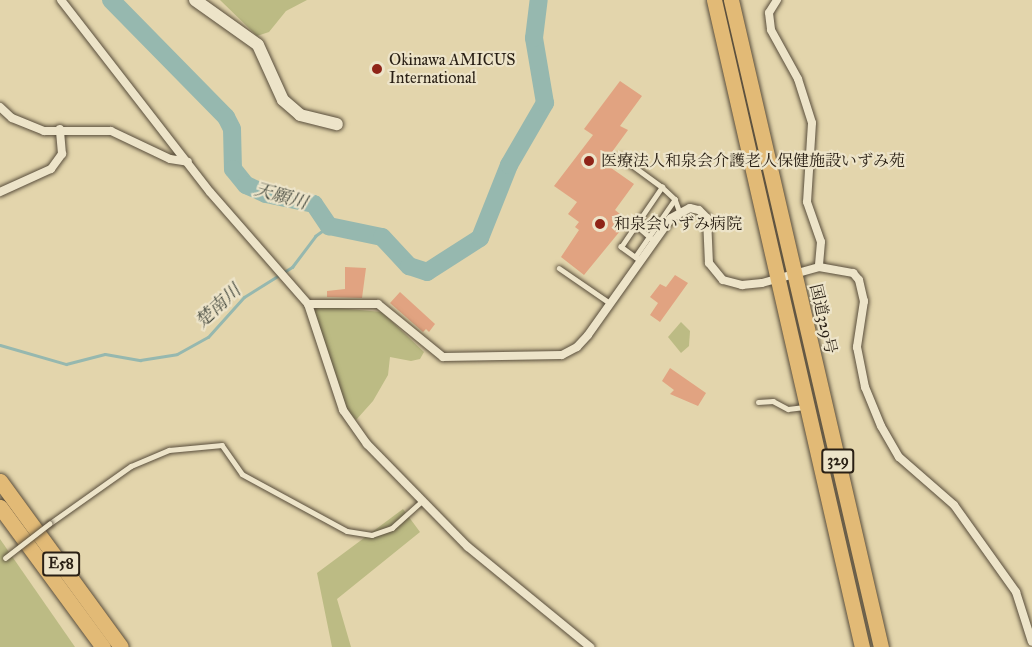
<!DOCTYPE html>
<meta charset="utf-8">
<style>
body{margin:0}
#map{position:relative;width:1032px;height:647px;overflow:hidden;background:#e3d5ac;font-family:"IM FELL Great Primer","Noto Serif JP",serif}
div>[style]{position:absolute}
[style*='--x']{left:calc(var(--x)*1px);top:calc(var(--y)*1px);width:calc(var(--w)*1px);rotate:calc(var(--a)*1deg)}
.green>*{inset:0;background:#bcbb84}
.stream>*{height:3px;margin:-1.5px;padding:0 1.5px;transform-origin:1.5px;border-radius:1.5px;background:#96b8af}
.river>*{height:18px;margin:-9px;padding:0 9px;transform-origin:9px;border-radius:9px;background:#96b8af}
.building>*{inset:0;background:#e1a381}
.roads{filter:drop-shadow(0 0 2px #584d3b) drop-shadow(0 0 2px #584d3b)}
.lane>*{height:4.5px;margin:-2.25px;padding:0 2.25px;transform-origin:2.25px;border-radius:2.25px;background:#ede4c9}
.street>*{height:8px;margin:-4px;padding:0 4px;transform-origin:4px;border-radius:4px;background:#ede4c9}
.secondary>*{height:12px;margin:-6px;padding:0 6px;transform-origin:6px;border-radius:6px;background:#ede4c9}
.highway>*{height:15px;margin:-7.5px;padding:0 7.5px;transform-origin:7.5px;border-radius:7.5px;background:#e2ba76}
.bridges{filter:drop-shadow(0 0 2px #584d3b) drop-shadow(0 0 2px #584d3b)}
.lane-bridge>*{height:4.5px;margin:-2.25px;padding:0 2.25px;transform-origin:2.25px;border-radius:2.25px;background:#ede4c9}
.dots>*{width:16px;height:16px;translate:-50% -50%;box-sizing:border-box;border:3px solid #ede4c9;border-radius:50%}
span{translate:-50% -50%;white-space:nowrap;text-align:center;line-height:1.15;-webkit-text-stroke:4.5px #ede4c9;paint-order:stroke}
.shield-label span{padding:2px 4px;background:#ede4c9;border:2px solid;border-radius:4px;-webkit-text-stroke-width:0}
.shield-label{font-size:15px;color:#2a2015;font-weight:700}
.poi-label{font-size:16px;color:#2a2015}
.left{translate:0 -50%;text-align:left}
.street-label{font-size:16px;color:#2a2015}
.water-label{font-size:18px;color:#4a4e43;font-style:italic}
</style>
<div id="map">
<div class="green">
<div style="clip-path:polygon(220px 0,307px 0,286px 11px,269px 32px,257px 36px)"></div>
<div style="clip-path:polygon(326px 307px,382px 312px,424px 352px,420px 359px,411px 361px,390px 357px,388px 375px,373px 401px,356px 420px,346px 408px,313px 314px,316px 308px)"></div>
<div style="clip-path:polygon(681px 322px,690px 331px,689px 346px,681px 353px,668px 337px)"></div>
<div style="clip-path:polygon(403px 509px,420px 532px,337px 599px,351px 647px,332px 647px,317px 573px)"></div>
<div style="clip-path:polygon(0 539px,75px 647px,0 647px)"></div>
</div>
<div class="stream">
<div style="--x:0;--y:345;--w:69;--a:16.1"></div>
<div style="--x:66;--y:364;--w:40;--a:-14.4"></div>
<div style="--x:105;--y:354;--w:36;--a:10"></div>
<div style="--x:140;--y:360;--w:37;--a:-9"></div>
<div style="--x:177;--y:354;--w:35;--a:-29"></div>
<div style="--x:208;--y:337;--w:54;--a:-48"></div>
<div style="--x:244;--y:297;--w:57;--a:-32"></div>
<div style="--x:292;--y:267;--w:39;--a:-53"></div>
<div style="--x:315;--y:236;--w:17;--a:-36"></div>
</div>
<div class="river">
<div style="--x:111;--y:0;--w:164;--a:45.5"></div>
<div style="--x:226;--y:117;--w:13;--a:63"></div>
<div style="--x:232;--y:129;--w:40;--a:88.6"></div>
<div style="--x:233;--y:169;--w:21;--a:51"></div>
<div style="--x:246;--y:185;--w:22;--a:24"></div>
<div style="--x:266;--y:194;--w:49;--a:11.8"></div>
<div style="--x:314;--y:204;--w:27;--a:56"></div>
<div style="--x:329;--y:226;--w:54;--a:11.7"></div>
<div style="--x:382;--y:237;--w:40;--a:47"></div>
<div style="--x:409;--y:266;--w:19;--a:18"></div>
<div style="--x:427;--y:272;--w:63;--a:-32.7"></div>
<div style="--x:480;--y:238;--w:79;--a:-68.3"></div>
<div style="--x:509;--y:165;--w:72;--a:-59.9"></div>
<div style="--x:545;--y:103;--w:66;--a:-99.6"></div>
<div style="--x:534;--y:38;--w:38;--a:-83"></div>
</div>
<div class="building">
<div style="clip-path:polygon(620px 81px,642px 96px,620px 126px,628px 130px,604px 163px,634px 184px,615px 210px,620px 214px,617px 220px,625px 225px,584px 275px,561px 257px,579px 230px,575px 227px,579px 222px,568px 214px,577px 202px,554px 186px,593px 135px,584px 129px)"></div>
<div style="clip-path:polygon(345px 267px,366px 268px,362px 298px,327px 297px,327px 291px,345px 289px)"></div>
<div style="clip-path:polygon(675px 275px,688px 283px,660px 322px,650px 315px,658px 303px,650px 297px,660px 284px,666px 287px)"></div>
<div style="clip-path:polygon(400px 292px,435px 324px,429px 332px,426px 329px,423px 332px,390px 303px)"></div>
<div style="clip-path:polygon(670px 368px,706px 393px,698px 406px,670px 394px,674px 390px,662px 381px)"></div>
</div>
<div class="roads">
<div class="lane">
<div style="--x:621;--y:157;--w:51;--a:36.2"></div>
<div style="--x:662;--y:187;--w:18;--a:43"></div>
<div style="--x:675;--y:199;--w:12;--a:70"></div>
<div style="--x:636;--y:225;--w:21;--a:41"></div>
<div style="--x:635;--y:257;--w:70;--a:-55.4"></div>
<div style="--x:640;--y:261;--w:24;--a:-144"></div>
<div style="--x:621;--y:247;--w:73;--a:-55.7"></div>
<div style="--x:559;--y:268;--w:62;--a:34.5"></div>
<div style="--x:758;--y:402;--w:15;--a:-4"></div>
<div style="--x:773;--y:401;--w:17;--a:28"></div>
<div style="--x:788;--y:409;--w:16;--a:-7"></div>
<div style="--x:49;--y:524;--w:100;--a:-35.3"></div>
<div style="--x:131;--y:466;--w:41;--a:-22.8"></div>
<div style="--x:169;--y:450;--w:53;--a:-5.4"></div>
<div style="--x:222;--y:445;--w:35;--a:55"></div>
<div style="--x:242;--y:474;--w:119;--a:28.5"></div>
<div style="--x:347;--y:531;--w:25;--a:9"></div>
<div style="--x:372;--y:535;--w:21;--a:-19"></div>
<div style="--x:392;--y:528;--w:39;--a:-42"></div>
</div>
<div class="street">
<div style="--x:61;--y:0;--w:243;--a:52.2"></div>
<div style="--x:210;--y:192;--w:149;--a:48.8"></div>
<div style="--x:308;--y:304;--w:112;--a:71.7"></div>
<div style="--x:343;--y:410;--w:42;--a:54.8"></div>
<div style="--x:367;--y:444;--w:144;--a:45.6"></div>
<div style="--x:468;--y:547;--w:158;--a:39.3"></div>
<div style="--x:777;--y:0;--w:15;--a:122"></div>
<div style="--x:769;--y:13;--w:17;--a:83"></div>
<div style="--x:771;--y:30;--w:56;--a:61.1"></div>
<div style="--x:798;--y:79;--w:46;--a:72.3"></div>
<div style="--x:812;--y:123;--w:79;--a:93.6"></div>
<div style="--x:807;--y:202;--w:42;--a:70.7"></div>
<div style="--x:821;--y:242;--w:25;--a:95"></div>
<div style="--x:0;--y:107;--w:16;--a:43"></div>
<div style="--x:12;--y:118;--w:35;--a:22"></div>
<div style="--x:44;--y:131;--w:67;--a:0"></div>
<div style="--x:111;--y:131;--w:65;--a:25.4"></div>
<div style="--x:170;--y:159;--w:18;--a:9"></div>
<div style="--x:0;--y:192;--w:56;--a:-24.3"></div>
<div style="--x:51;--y:169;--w:19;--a:-54"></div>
<div style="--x:62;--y:154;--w:25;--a:-95"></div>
<div style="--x:308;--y:304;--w:70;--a:0"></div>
<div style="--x:378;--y:304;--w:84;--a:39.2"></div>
<div style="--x:443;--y:357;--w:119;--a:-1"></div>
<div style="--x:562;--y:355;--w:17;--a:-28"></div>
<div style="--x:577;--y:347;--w:16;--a:-47"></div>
<div style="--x:588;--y:335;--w:143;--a:-54.6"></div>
<div style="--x:671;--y:218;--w:21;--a:-28"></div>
<div style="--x:690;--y:208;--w:9;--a:13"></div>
<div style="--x:699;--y:210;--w:11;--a:45"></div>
<div style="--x:707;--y:218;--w:45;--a:87.5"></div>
<div style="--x:709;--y:263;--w:22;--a:51"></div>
<div style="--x:723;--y:280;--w:20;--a:15"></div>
<div style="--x:742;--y:285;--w:20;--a:-6"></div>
<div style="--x:762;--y:283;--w:59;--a:-15.7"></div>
<div style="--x:819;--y:267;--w:35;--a:10"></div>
<div style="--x:853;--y:273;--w:9;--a:49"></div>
<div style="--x:859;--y:280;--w:22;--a:77"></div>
<div style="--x:864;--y:301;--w:47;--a:98.7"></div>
<div style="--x:857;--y:347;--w:41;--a:78.7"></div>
<div style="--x:865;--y:387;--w:42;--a:67.7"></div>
<div style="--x:881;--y:426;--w:36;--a:60"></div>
<div style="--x:899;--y:457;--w:73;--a:41.1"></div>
<div style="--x:954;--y:505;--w:107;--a:54.5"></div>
<div style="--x:1016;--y:592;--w:52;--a:72.3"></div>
</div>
<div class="secondary">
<div style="--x:195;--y:0;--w:77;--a:35.5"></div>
<div style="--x:258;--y:45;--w:60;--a:65.6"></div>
<div style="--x:283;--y:100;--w:23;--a:41"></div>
<div style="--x:300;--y:115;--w:38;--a:14"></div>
</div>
<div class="highway">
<div style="--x:714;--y:0;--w:664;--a:77.12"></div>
<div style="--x:731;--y:0;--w:664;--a:76.95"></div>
<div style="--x:0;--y:481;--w:205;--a:53.9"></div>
<div style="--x:0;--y:507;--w:174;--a:53.7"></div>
</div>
</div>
<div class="bridges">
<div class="lane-bridge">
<div style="--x:5;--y:558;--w:56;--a:-37.7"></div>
</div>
</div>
<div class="dots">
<div style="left:377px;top:69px;background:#8f2418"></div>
<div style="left:589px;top:161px;background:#8f2418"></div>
<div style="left:600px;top:224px;background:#8f2418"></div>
</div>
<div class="shield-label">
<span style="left:838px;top:461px">329</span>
<span style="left:61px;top:564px">E58</span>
</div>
<div class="poi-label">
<span class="left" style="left:389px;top:69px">Okinawa AMICUS<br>International</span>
<span class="left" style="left:601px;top:161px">医療法人和泉会介護老人保健施設いずみ苑</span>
<span class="left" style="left:614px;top:224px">和泉会いずみ病院</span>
</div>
<div class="street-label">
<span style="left:823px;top:319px;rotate:77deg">国道329号</span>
</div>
<div class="water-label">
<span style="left:281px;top:196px;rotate:16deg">天願川</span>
<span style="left:218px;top:306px;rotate:-43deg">楚南川</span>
</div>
</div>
